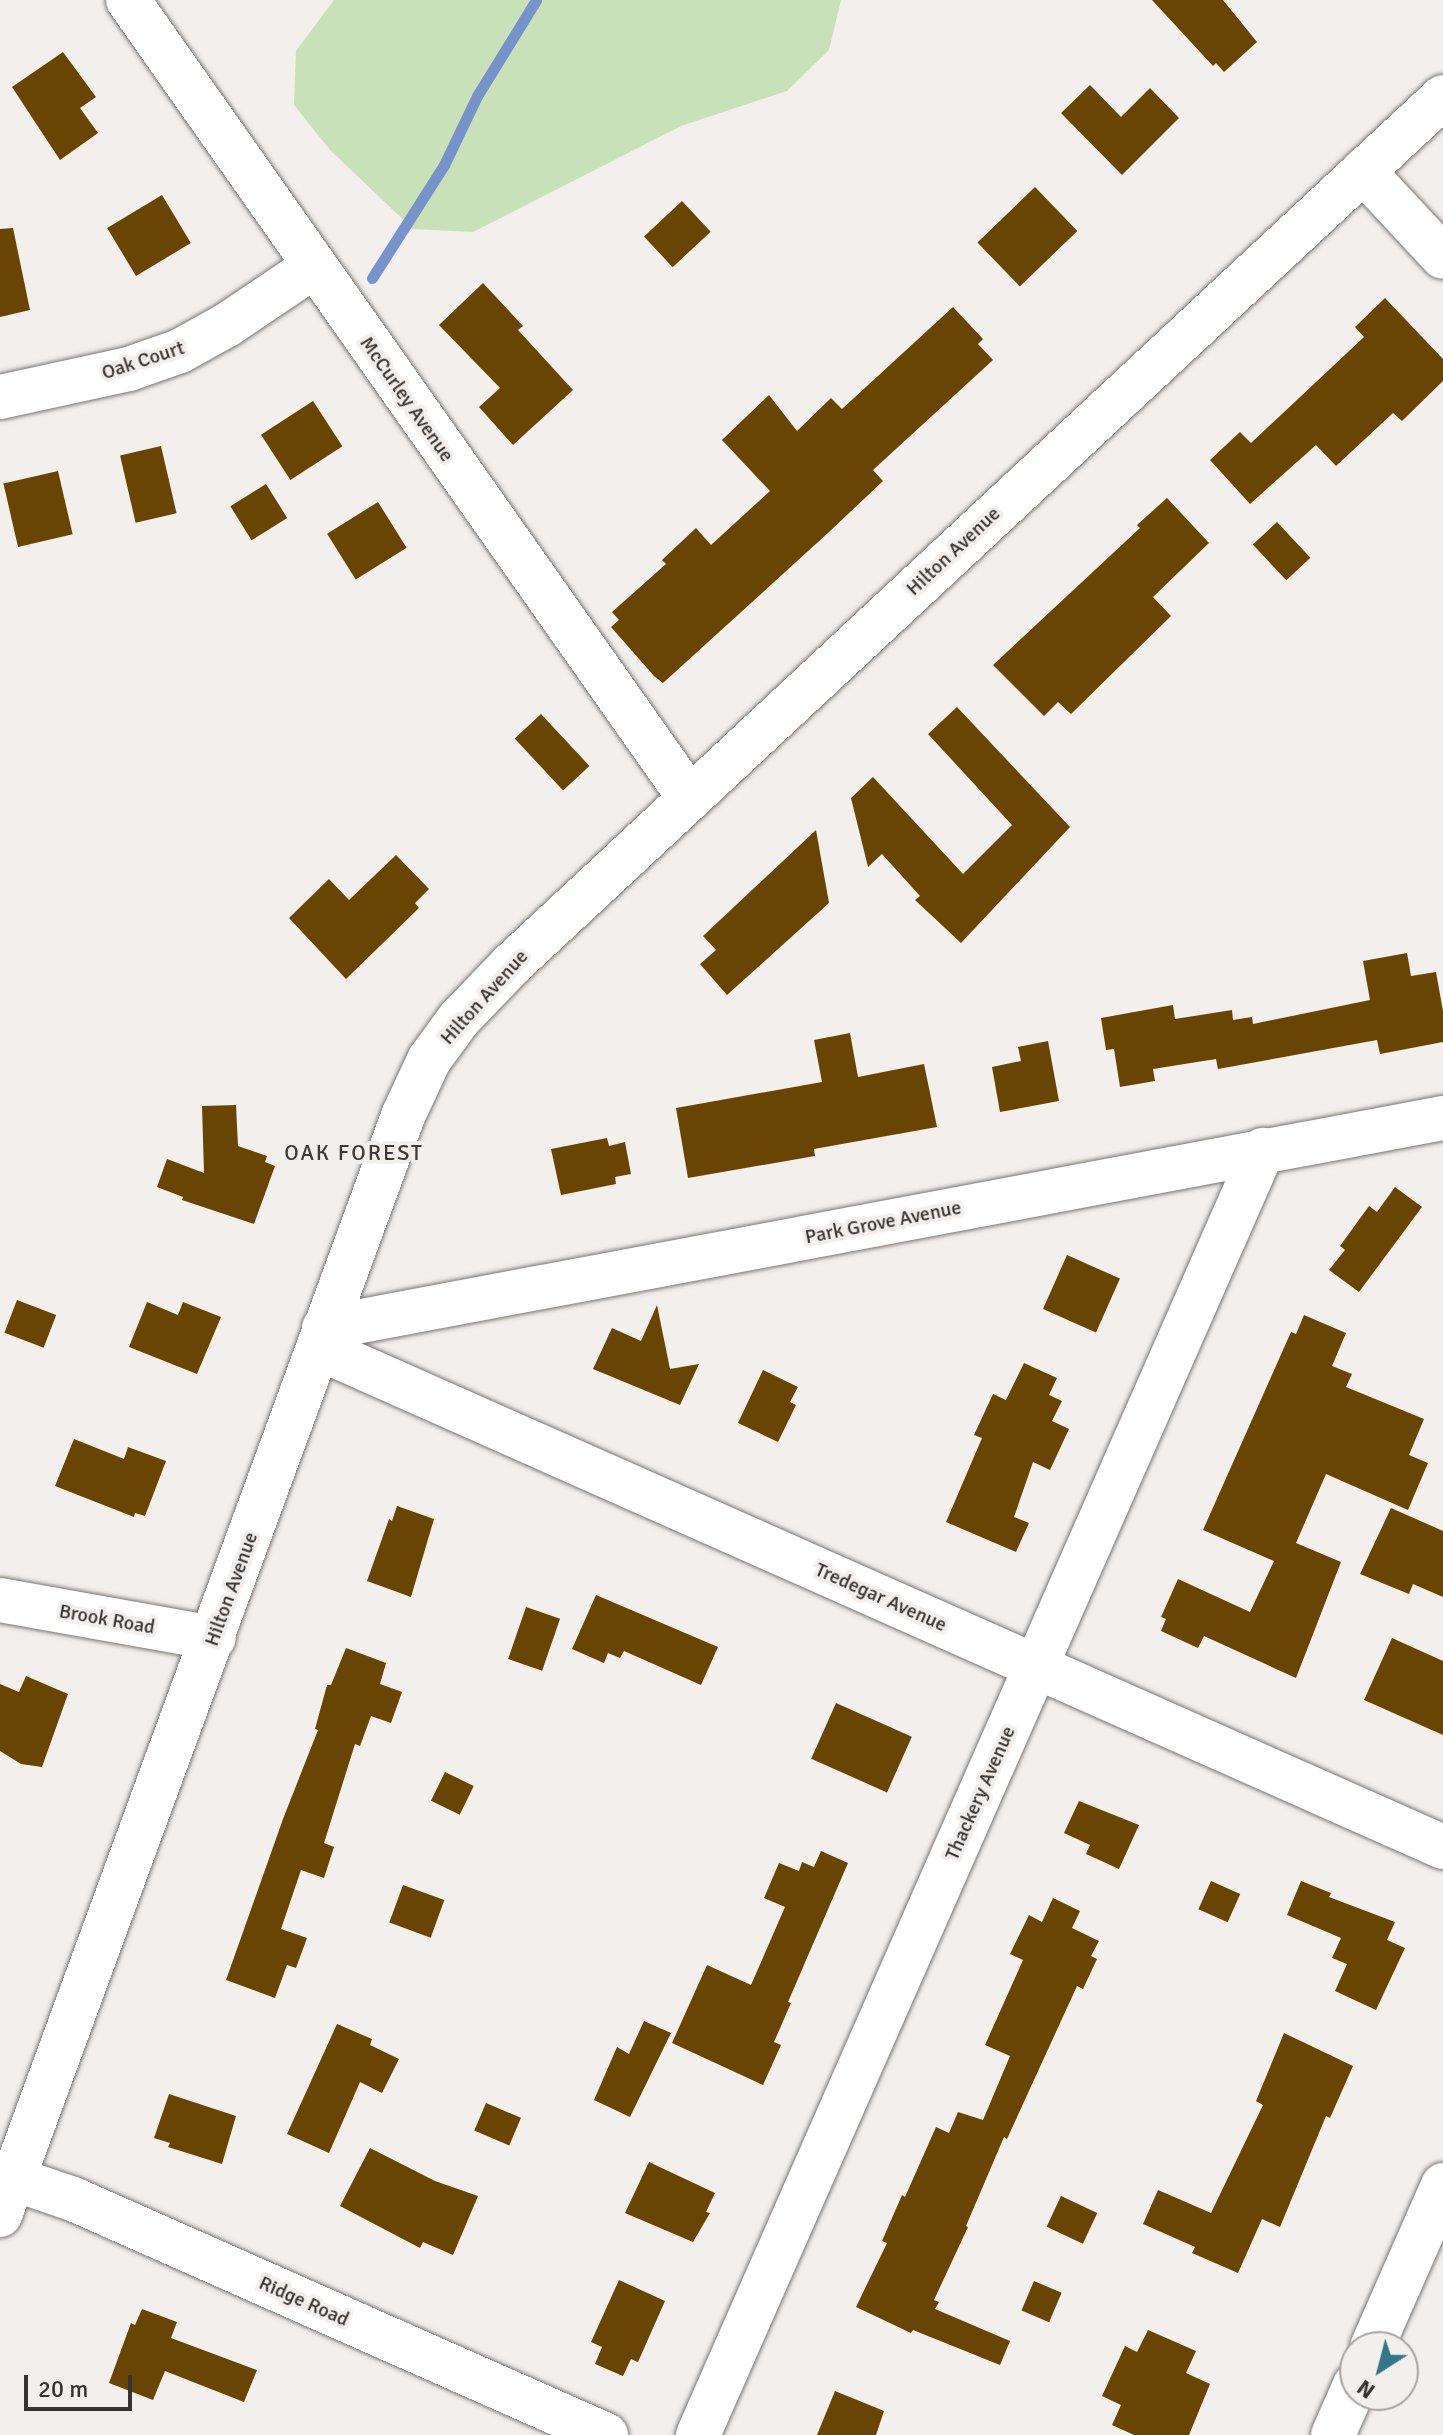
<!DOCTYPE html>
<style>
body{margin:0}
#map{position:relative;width:1443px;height:2435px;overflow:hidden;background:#f3efec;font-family:Signika,sans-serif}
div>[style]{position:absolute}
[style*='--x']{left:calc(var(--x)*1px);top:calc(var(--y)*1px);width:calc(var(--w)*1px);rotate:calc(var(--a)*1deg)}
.green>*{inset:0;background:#c9e1b8}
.stream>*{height:11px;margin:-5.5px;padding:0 5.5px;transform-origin:5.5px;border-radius:5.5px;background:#7893ca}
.building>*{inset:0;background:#684503;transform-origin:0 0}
.roads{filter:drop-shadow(0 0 2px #797673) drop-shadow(0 0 2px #797673)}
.minor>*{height:44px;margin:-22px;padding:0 22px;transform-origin:22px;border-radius:22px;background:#fff}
span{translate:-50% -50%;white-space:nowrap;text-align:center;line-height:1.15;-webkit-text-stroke:8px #f3efec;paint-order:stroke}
.street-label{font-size:20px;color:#363433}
.neighbourhood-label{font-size:22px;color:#3d3a37;letter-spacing:2px}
.north{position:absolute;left:1339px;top:2331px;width:80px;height:80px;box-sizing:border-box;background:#f3efec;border:2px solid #a7a4a2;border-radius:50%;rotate:216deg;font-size:22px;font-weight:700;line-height:32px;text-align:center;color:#363433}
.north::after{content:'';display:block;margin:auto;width:28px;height:36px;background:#347787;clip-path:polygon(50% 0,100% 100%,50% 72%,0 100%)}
.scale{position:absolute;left:24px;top:2375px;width:108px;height:36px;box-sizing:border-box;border:4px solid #363433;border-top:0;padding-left:10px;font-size:24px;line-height:28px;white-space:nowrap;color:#363433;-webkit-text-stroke:6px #f3efec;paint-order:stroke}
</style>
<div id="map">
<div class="green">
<div style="clip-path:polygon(334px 0,841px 0,829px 50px,787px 91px,681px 126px,473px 232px,413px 229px,330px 150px,294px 105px,296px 51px)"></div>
</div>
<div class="stream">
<div style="--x:372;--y:278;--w:134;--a:-57.5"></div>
<div style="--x:444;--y:165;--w:76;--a:-64.4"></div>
<div style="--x:477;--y:96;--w:113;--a:-58.4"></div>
</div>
<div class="building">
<div style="clip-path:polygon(1152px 0,1223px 0,1257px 42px,1224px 72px,1216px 63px,1213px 66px)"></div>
<div style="clip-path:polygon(63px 52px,96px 97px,80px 108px,98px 133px,60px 160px,12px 87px)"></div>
<div style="clip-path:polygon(1090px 85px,1121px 117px,1150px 88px,1179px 118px,1122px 175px,1061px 113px)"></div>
<div style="left:1035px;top:187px;width:61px;height:80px;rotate:46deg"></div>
<div style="left:162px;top:195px;width:56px;height:64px;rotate:59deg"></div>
<div style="left:682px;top:201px;width:42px;height:52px;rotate:47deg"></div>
<div style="clip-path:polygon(13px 228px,30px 310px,0 317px,0 229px)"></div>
<div style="clip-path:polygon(483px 283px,523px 326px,518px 330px,573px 390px,513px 445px,479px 407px,500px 388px,439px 325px)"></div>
<div style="clip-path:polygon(1385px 298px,1443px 359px,1443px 381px,1402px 421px,1393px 413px,1336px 466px,1316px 445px,1250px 504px,1210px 460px,1240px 432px,1251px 443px,1364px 337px,1355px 327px)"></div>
<div style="clip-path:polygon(953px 307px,983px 339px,978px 344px,993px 360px,873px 470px,883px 481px,829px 532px,663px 683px,654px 676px,611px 627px,619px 620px,612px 612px,666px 564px,662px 560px,696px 528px,711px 545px,770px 491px,722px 440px,769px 395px,797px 431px,831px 398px,842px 409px)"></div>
<div style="left:313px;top:401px;width:54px;height:62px;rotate:57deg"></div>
<div style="left:161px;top:446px;width:69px;height:42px;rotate:77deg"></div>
<div style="left:58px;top:471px;width:65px;height:56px;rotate:77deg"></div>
<div style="left:266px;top:484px;width:40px;height:42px;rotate:58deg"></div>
<div style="clip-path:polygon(1167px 498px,1209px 543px,1153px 597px,1171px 616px,1071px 714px,1058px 702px,1044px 716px,993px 665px,1140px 528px,1137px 525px)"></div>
<div style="left:378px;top:502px;width:54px;height:60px;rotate:58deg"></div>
<div style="left:1277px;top:522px;width:49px;height:33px;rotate:47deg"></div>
<div style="clip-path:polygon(957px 707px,1070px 827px,961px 943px,915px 900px,920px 896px,882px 854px,868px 867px,851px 798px,873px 777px,963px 874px,1012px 825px,928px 734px)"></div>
<div style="left:541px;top:714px;width:71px;height:36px;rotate:47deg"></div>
<div style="clip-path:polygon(816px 830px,829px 903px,727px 995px,700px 964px,716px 950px,703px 936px)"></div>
<div style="clip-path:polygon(396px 855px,429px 889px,415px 903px,419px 908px,346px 979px,289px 918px,329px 879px,349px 900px)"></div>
<div style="clip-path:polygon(1407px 953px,1411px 976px,1436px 972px,1443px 1011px,1443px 1042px,1380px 1054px,1377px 1040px,1218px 1069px,1216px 1059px,1153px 1069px,1155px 1081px,1120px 1087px,1114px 1049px,1106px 1050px,1101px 1018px,1173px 1005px,1175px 1019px,1232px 1010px,1233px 1020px,1252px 1017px,1253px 1024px,1370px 1000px,1363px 961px)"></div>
<div style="clip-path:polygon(850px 1033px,858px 1077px,924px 1064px,937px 1127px,814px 1149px,815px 1156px,688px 1178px,676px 1108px,822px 1082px,814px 1040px)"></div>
<div style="clip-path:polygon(1048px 1041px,1059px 1101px,1000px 1112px,992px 1067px,1021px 1061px,1018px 1047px)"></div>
<div style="clip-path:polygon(236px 1105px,238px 1146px,267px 1156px,265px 1162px,275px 1166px,254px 1224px,182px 1200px,183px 1197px,157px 1187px,167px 1159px,204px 1173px,202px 1106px)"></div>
<div style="clip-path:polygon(607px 1138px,609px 1146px,625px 1142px,631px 1174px,615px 1177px,616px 1184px,561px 1195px,551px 1149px)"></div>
<div style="clip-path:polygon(1395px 1187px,1422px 1207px,1359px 1292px,1329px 1270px,1345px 1250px,1340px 1246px,1369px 1206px,1377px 1212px)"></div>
<div style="left:1067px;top:1255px;width:58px;height:59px;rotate:24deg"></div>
<div style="left:17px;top:1300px;width:42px;height:35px;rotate:21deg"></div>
<div style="clip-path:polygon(147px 1302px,178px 1315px,183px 1302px,221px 1317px,197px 1374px,129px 1347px)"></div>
<div style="clip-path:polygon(657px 1305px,670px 1369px,699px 1364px,680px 1405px,593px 1369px,612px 1328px,641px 1341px)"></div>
<div style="clip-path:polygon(1304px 1315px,1346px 1333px,1332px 1366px,1352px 1374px,1346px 1387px,1424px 1419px,1409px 1455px,1428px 1463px,1408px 1510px,1326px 1474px,1296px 1543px,1341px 1562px,1296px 1678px,1204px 1636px,1198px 1648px,1161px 1631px,1166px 1619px,1161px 1617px,1178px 1579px,1250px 1612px,1274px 1561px,1203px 1530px,1291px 1332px,1296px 1334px)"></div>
<div style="clip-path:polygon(1024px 1363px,1057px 1378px,1049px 1395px,1062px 1401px,1052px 1421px,1069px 1429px,1050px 1470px,1033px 1462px,1014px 1517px,1029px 1523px,1016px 1552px,946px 1522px,982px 1438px,974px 1435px,993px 1394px,1006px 1400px)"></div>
<div style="clip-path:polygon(763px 1370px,798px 1387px,790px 1402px,796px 1405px,778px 1442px,738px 1423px)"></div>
<div style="clip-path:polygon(74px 1439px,124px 1459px,128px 1447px,166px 1461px,145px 1516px,135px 1513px,134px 1517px,55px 1486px)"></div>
<div style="clip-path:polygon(397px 1506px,434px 1519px,411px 1597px,367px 1581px,389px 1519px,392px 1521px)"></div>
<div style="clip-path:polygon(1391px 1508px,1443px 1531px,1443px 1597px,1413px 1584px,1409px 1594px,1360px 1574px)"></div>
<div style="clip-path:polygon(596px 1595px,718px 1647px,701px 1685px,624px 1651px,620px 1658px,608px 1653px,604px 1663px,572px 1649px)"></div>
<div style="left:526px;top:1607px;width:36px;height:55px;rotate:19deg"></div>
<div style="clip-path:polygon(1392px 1638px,1443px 1661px,1443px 1735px,1364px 1700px)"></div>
<div style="clip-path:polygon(346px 1648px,386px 1663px,380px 1684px,402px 1692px,391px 1723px,371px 1716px,360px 1746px,355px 1744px,324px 1843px,334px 1847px,324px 1878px,301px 1870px,281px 1929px,307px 1938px,296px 1968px,287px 1965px,275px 1998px,226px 1980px,283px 1819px,318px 1730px,315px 1729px,327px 1685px,331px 1685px)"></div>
<div style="clip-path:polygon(26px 1676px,68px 1694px,42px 1767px,21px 1764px,0 1751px,0 1684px,19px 1692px)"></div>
<div style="left:836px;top:1703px;width:83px;height:61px;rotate:24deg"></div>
<div style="left:445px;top:1772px;width:32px;height:32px;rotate:26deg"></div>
<div style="clip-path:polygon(1079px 1801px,1139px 1825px,1119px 1869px,1086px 1854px,1090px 1845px,1064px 1833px)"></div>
<div style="clip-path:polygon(821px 1851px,848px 1863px,788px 2002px,791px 2003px,774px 2042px,781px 2045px,763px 2085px,672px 2043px,707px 1965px,751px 1985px,785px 1907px,764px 1898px,779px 1863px,799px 1871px,802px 1862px,814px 1867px)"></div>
<div style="left:1211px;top:1881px;width:32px;height:31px;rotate:24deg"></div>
<div style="clip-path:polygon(1301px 1881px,1331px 1893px,1329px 1897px,1395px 1922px,1387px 1940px,1405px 1948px,1376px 2010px,1335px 1991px,1347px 1964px,1332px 1958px,1341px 1938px,1287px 1915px)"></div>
<div style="left:403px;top:1885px;width:44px;height:40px;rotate:20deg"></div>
<div style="clip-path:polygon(1053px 1898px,1080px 1911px,1072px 1928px,1099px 1941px,1091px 1956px,1097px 1959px,1083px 1989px,1077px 1986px,1007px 2139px,1004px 2137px,966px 2226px,968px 2227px,934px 2300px,939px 2302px,935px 2309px,1010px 2341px,1000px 2365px,913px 2330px,911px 2333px,856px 2307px,887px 2243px,882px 2241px,902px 2195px,905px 2197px,936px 2127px,949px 2133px,958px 2112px,983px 2120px,1010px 2056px,985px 2045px,1023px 1960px,1010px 1954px,1029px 1915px,1042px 1922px)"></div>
<div style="clip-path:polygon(644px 2021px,671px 2033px,630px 2117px,594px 2100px,617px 2047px,629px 2054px)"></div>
<div style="clip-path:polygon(337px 2024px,372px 2039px,370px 2045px,399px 2059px,382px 2093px,360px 2082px,329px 2153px,287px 2134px)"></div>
<div style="clip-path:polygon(1284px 2033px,1353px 2066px,1330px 2118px,1326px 2116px,1280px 2227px,1262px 2219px,1238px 2273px,1192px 2253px,1195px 2247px,1143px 2224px,1158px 2190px,1211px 2213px,1263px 2105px,1256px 2101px)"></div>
<div style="clip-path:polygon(169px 2094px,236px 2116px,222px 2164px,168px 2147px,170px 2143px,154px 2138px)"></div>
<div style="left:486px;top:2103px;width:38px;height:30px;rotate:23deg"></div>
<div style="clip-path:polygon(370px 2148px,435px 2181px,478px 2196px,453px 2255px,423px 2242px,420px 2248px,340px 2206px)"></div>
<div style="clip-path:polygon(649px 2162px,715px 2193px,706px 2212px,710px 2213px,693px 2242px,625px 2213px)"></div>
<div style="left:1061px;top:2196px;width:40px;height:34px;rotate:25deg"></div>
<div style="clip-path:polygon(619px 2280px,665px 2301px,638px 2362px,631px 2359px,623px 2376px,595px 2364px,602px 2347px,591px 2342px)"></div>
<div style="left:1034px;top:2281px;width:30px;height:32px;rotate:23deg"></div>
<div style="clip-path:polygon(142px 2309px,177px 2322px,171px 2338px,257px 2370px,244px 2402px,165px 2371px,153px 2400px,109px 2383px,131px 2323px,135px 2325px)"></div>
<div style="clip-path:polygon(1148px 2330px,1196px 2351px,1186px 2373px,1210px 2384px,1189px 2435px,1134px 2435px,1112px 2425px,1121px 2405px,1102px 2396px,1125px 2346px,1137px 2352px)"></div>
<div style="clip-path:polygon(835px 2391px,884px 2411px,876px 2435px,817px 2435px)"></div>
</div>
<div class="roads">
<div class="minor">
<div style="--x:128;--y:0;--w:975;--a:54.86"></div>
<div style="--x:1363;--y:171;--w:117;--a:47.1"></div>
<div style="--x:0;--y:397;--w:132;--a:-12.2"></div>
<div style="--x:129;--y:369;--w:54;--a:-19.4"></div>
<div style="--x:180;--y:351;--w:54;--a:-29"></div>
<div style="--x:227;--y:325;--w:104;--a:-34"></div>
<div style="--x:324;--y:1328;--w:1139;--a:-10.63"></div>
<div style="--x:318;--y:1348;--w:1231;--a:23.92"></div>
<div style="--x:0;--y:1600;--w:217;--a:10.1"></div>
<div style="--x:0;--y:2174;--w:77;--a:18.9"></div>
<div style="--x:73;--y:2199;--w:583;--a:23.88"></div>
<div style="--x:0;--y:2215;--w:1171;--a:-69.86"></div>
<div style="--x:403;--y:1116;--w:62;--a:-65.1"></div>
<div style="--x:429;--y:1060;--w:51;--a:-53.8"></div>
<div style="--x:459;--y:1019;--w:76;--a:-46.1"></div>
<div style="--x:512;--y:964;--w:1272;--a:-42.96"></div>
<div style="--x:1372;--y:2347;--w:177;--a:-66.3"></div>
<div style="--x:698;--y:2435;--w:1404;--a:-66.27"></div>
<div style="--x:1333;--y:2435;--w:55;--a:-66.3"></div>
</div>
</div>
<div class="street-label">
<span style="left:143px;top:360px;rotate:-18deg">Oak Court</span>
<span style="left:407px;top:399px;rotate:55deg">McCurley Avenue</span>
<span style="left:953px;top:551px;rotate:-43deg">Hilton Avenue</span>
<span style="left:484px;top:997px;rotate:-48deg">Hilton Avenue</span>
<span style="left:883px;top:1222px;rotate:-11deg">Park Grove Avenue</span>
<span style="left:231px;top:1589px;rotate:-70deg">Hilton Avenue</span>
<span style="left:881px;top:1597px;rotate:24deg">Tredegar Avenue</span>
<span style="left:107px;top:1619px;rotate:10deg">Brook Road</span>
<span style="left:980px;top:1793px;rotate:-66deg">Thackery Avenue</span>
<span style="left:304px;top:2301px;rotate:24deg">Ridge Road</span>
</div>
<div class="neighbourhood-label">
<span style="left:354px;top:1153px">OAK FOREST</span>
</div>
<div class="north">N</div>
<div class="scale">20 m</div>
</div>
